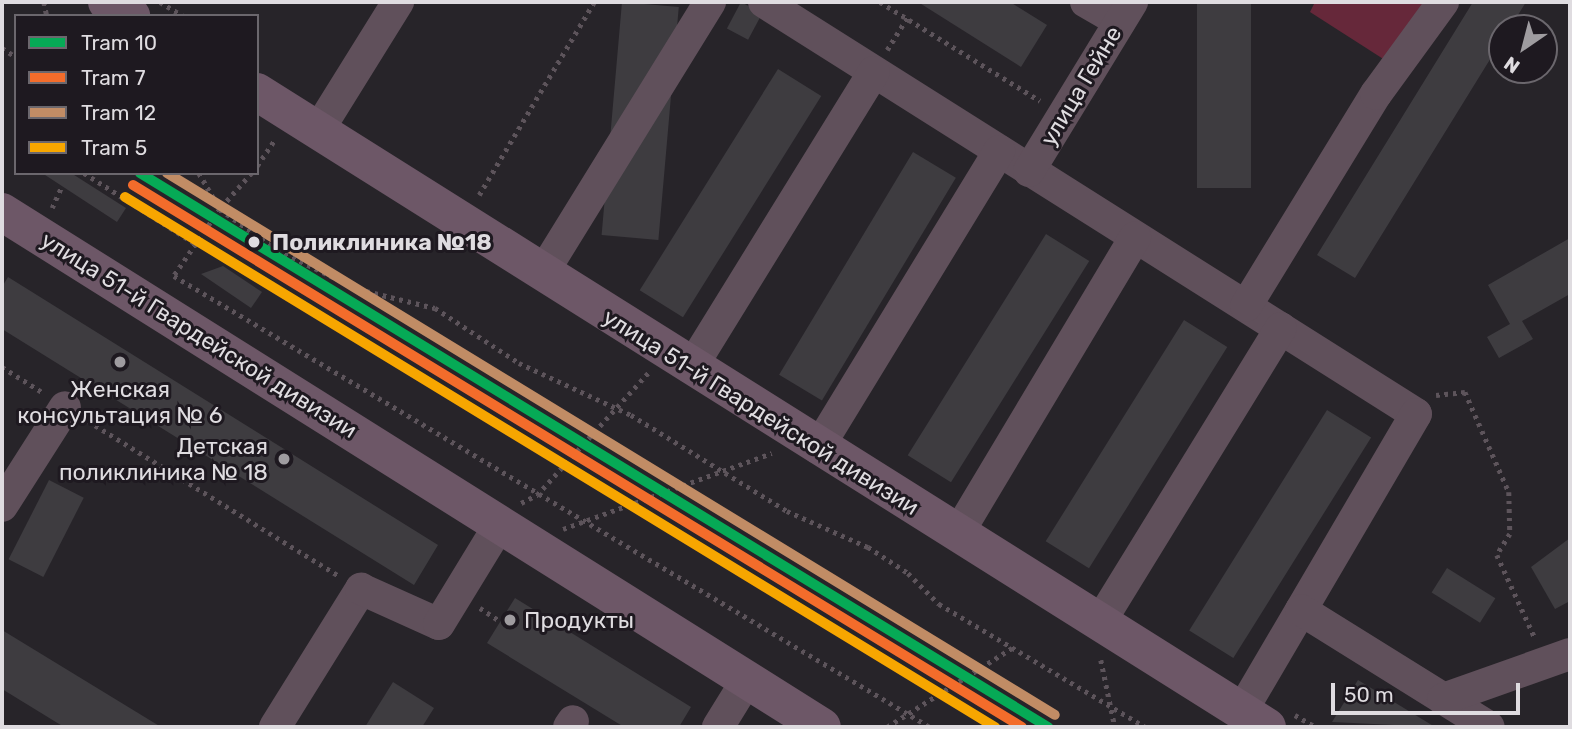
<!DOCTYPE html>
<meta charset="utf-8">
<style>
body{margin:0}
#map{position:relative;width:1572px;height:729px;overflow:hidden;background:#272429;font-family:Rubik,sans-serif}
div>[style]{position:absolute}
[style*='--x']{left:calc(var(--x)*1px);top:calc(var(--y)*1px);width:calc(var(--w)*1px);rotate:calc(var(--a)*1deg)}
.green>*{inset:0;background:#66283a}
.building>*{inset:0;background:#3e3c40;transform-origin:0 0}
.path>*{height:4.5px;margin-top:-2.25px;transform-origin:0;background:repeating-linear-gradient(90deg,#5d545b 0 3.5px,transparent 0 8.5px)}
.minor>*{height:32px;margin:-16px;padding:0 16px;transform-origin:16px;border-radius:16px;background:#60505b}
.major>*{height:38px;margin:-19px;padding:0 19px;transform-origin:19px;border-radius:19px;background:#6d5767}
.tram-1>*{height:10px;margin:-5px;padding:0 5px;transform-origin:5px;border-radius:5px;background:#06aa56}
.tram-2>*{height:10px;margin:-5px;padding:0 5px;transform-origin:5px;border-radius:5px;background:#f36c2b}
.tram-3>*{height:10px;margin:-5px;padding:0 5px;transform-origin:5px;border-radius:5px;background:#c18c65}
.tram-4>*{height:10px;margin:-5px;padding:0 5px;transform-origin:5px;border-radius:5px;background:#f7a600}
.dots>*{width:19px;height:19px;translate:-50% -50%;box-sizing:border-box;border:4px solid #1e1920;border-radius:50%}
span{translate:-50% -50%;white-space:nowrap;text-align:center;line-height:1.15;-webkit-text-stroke:6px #1e1920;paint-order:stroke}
.street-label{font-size:23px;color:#dfdce0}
.stop-label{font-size:23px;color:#dfdce0;font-weight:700}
.left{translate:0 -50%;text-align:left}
.poi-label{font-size:23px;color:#dfdce0}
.right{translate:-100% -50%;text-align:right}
.frame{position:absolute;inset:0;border:4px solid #dfdce0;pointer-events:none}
.legend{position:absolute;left:14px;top:14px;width:245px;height:161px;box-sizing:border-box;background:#1e1920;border:2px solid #6b676d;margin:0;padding:9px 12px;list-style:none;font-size:21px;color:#dfdce0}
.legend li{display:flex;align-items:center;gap:14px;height:35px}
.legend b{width:35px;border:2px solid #6b676d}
.north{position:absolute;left:1488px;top:14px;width:70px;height:70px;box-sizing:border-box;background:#1e1920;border:2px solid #6b676d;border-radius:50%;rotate:215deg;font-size:19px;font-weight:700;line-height:28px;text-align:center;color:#dfdce0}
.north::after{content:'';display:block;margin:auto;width:24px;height:32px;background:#9f9ca0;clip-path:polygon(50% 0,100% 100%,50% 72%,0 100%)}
.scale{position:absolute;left:1331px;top:683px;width:189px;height:32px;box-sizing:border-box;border:4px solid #dfdce0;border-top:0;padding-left:9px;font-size:21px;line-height:24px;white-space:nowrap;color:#dfdce0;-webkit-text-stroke:5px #1e1920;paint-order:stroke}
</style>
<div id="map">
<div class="green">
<div style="clip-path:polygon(1315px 2px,1425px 2px,1388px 62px,1310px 12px)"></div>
</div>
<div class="building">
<div style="left:622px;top:2px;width:57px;height:234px;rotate:5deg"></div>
<div style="left:741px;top:2px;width:24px;height:30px;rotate:28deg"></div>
<div style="clip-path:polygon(918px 2px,1010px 2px,1047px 25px,1021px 67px)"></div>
<div style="left:1197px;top:2px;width:54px;height:186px"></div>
<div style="clip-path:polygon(1473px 2px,1526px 2px,1510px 28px,1502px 28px,1502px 40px,1355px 278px,1317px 255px)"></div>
<div style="left:778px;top:69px;width:51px;height:261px;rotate:32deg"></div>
<div style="left:913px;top:152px;width:50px;height:260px;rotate:31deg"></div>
<div style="clip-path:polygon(42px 173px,71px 173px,126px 208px,117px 222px)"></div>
<div style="left:1046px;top:234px;width:51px;height:261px;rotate:32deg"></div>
<div style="clip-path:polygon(1570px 238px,1570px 294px,1522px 321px,1533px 339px,1499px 358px,1487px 337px,1510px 324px,1488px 285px)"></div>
<div style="clip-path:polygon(223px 266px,262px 292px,251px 308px,201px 274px)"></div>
<div style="clip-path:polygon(8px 277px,438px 545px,414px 585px,2px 329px,2px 287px)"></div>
<div style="left:1184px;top:320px;width:51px;height:261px;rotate:32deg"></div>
<div style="left:1327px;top:410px;width:52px;height:260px;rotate:32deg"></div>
<div style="left:49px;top:480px;width:39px;height:89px;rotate:27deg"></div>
<div style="clip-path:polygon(1570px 538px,1570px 601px,1555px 609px,1531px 567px)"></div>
<div style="left:1447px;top:568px;width:57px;height:29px;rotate:32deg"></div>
<div style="clip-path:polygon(515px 598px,691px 707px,679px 727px,624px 727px,487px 643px)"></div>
<div style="clip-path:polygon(2px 630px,161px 727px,64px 727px,2px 689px)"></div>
<div style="clip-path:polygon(1358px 680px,1435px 727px,1332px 722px)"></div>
<div style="clip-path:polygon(393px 682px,434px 708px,422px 727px,365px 727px)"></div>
</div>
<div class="path">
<div style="--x:44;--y:2;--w:14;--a:78"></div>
<div style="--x:160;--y:2;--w:27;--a:31"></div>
<div style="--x:880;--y:2;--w:188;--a:31.7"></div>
<div style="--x:2;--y:48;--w:17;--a:33"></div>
<div style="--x:887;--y:50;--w:38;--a:-58"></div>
<div style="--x:257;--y:166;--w:32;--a:-56"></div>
<div style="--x:84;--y:173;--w:133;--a:32.4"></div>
<div style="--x:199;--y:173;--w:42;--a:59.7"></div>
<div style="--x:220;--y:209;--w:81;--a:124.5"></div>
<div style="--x:174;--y:276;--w:880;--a:30.82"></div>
<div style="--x:252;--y:173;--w:48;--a:131.6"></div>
<div style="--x:220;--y:209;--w:70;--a:35.7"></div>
<div style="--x:277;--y:250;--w:90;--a:25.7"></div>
<div style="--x:358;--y:289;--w:79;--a:13.9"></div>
<div style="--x:435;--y:308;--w:100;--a:33.2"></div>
<div style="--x:519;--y:363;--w:123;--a:24.9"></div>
<div style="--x:631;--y:415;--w:183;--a:31.6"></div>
<div style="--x:787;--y:511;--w:89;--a:24"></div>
<div style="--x:868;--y:547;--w:48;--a:33"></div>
<div style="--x:908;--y:573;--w:44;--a:45"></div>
<div style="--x:939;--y:604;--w:240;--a:30.8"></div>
<div style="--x:479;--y:195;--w:225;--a:-59.2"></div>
<div style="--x:52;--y:208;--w:24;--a:-66"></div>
<div style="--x:2;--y:367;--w:47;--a:32"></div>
<div style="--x:1436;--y:395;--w:29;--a:-6"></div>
<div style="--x:1465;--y:392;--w:109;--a:66.3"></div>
<div style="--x:1509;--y:492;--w:42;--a:88.6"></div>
<div style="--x:1510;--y:534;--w:25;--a:122"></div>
<div style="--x:1497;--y:555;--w:91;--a:65.4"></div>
<div style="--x:88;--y:421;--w:295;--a:31.7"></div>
<div style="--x:521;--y:503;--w:18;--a:-27"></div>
<div style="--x:537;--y:495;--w:165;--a:-47.7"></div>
<div style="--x:563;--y:529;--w:222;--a:-20"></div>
<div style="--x:480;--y:608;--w:24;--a:33"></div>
<div style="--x:1101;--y:660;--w:68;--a:78.2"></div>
<div style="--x:1295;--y:715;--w:24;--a:30"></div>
<div style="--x:887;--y:727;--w:148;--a:-32.3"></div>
</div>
<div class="minor">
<div style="--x:764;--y:2;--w:771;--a:32.29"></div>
<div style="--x:1416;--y:414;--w:346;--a:120.4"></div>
<div style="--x:1086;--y:2;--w:39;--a:30"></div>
<div style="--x:319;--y:129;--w:150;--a:-58.1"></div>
<div style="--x:1029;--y:171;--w:198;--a:-58.6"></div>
<div style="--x:542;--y:274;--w:320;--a:-58.3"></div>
<div style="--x:1246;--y:306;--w:249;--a:-58.5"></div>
<div style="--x:1376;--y:94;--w:114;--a:-53.9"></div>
<div style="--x:691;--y:368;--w:348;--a:-58.3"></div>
<div style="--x:818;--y:448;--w:348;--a:-58.6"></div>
<div style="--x:2;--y:506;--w:117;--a:-57.5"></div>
<div style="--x:957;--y:535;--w:347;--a:-59.1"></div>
<div style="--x:1301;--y:610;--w:221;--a:31.9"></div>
<div style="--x:1100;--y:622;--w:345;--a:-58.4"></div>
<div style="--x:1443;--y:699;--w:135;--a:-19.5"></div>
<div style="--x:275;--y:727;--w:163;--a:-58.1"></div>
<div style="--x:361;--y:589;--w:85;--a:24.2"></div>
<div style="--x:439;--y:624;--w:117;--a:-58.6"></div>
<div style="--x:569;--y:727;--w:7;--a:-56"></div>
<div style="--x:718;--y:727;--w:55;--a:-58.3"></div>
</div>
<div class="major">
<div style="--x:107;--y:2;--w:28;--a:30"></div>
<div style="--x:257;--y:92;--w:1193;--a:32.16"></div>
<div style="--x:2;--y:212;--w:968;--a:32.13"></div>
</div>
<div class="tram-1">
<div style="--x:140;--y:173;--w:1064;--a:31.39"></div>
</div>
<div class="tram-2">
<div style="--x:133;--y:185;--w:1041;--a:31.37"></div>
</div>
<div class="tram-3">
<div style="--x:167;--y:173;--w:1040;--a:31.4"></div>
</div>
<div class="tram-4">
<div style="--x:125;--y:197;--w:1019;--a:31.35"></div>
</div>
<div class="dots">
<div style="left:254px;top:242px;background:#dfdce0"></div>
<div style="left:120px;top:362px;background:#9f9ca0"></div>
<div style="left:284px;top:459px;background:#9f9ca0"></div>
<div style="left:510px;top:620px;background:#9f9ca0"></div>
</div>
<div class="street-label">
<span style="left:1081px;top:86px;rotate:-59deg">улица Гейне</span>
<span style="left:199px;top:335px;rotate:32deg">улица 51-й Гвардейской дивизии</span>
<span style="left:761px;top:412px;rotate:32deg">улица 51-й Гвардейской дивизии</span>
</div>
<div class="stop-label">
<span class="left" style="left:272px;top:242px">Поликлиника №18</span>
</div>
<div class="poi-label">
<span style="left:120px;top:402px">Женская<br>консультация № 6</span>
<span class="right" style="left:268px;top:459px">Детская<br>поликлиника № 18</span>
<span class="left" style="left:524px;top:620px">Продукты</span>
</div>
<div class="frame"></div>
<ul class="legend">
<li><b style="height:9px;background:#06aa56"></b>Tram 10</li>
<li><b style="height:9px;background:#f36c2b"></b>Tram 7</li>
<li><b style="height:9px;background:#c18c65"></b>Tram 12</li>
<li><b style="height:9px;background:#f7a600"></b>Tram 5</li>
</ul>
<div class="north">N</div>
<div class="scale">50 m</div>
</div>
